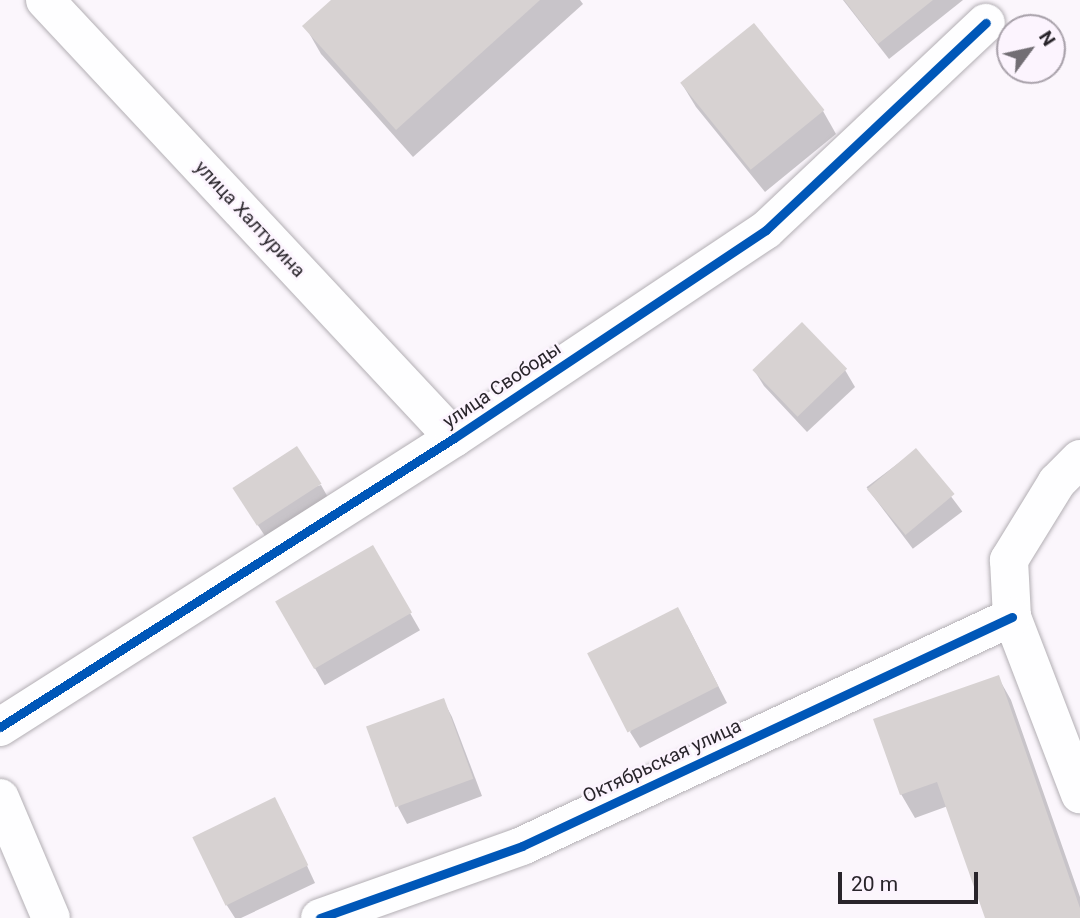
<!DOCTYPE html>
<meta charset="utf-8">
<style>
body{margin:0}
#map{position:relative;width:1080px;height:918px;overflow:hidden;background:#fbf6fc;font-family:Roboto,sans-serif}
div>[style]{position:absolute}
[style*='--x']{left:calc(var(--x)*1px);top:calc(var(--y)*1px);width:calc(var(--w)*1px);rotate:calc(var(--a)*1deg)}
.shadow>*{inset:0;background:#0003;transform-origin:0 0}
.building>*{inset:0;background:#d7d2d2;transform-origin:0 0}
.roads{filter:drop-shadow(0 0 2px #b3afb4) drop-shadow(0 0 2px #b3afb4)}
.minor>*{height:38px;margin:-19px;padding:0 19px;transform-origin:19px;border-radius:19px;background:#fefeff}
.cycleway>*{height:9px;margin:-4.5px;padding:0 4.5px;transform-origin:4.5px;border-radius:4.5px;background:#0057b8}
span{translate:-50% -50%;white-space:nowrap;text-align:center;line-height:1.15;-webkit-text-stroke:5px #fcf4fe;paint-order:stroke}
.street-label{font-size:19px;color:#29252b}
.north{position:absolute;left:996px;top:14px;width:70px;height:70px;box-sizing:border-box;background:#fcf4fe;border:2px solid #a8a1aa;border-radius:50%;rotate:57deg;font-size:19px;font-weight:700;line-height:28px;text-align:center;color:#29252b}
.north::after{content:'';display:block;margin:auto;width:24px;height:32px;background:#726e74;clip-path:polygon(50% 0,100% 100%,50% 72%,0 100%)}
.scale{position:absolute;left:838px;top:872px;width:140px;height:32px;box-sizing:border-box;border:4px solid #29252b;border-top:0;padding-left:9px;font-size:21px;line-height:24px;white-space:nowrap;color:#29252b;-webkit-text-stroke:5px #fcf4fe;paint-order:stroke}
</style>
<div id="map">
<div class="shadow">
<div style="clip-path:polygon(333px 0,580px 0,583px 4px,413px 157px,321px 54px,305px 26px)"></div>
<div style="clip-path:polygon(843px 0,963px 0,889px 59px)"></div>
<div style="clip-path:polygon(754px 26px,823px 111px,836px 134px,765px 192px,696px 107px,682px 84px)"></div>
<div style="clip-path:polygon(754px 370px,845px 370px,855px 387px,807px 432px,764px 386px)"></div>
<div style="left:916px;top:450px;width:77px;height:62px;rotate:53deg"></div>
<div style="clip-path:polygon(321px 485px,330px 501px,269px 542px,245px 506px)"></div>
<div style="left:372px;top:547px;width:96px;height:110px;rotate:60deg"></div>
<div style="clip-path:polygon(687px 625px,727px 703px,640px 748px,630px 732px)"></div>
<div style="clip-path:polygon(998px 677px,1011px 700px,1080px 897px,1080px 918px,987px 918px,948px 806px,915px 818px,901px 794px)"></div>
<div style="clip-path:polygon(443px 700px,452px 717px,482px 796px,407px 824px,398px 807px)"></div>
<div style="clip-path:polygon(284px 816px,315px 883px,241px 918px,235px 918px,226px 904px)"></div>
</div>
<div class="building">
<div style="clip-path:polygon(331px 0,540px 0,396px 130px,302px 26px)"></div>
<div style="clip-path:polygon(844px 0,933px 0,878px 44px)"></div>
<div style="left:754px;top:23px;width:112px;height:95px;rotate:51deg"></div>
<div style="left:802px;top:322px;width:65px;height:69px;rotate:46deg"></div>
<div style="left:297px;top:446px;width:45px;height:77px;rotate:57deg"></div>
<div style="left:916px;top:448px;width:60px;height:64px;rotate:50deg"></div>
<div style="left:373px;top:545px;width:78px;height:113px;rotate:60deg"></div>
<div style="left:678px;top:607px;width:89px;height:102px;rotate:63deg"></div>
<div style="clip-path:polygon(999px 675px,1080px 908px,1080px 918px,985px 918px,937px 782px,900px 795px,873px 719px)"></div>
<div style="left:444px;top:698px;width:86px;height:83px;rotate:70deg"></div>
<div style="left:275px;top:797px;width:76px;height:92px;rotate:64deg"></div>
</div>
<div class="roads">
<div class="minor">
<div style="--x:45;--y:0;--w:599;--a:46.96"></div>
<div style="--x:1080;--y:459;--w:33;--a:135"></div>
<div style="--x:1057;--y:482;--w:92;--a:121.6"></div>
<div style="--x:1009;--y:560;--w:57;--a:87"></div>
<div style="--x:1012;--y:617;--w:190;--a:69"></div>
<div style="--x:0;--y:727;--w:538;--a:-32.48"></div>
<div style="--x:454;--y:438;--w:375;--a:-33.7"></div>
<div style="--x:766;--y:230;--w:302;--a:-43.3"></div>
<div style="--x:0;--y:798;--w:130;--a:67"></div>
<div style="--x:320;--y:918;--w:214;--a:-19.6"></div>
<div style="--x:522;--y:846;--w:541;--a:-25.05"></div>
</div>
</div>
<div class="cycleway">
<div style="--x:0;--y:727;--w:538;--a:-32.48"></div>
<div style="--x:454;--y:438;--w:375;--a:-33.7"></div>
<div style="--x:766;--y:230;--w:302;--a:-43.3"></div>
<div style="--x:320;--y:918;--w:214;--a:-19.6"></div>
<div style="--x:522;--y:846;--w:541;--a:-25.05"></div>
</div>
<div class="street-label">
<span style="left:250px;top:219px;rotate:47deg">улица Халтурина</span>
<span style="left:502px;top:385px;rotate:-34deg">улица Свободы</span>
<span style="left:662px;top:761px;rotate:-25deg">Октябрьская улица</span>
</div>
<div class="north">N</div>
<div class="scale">20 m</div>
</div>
